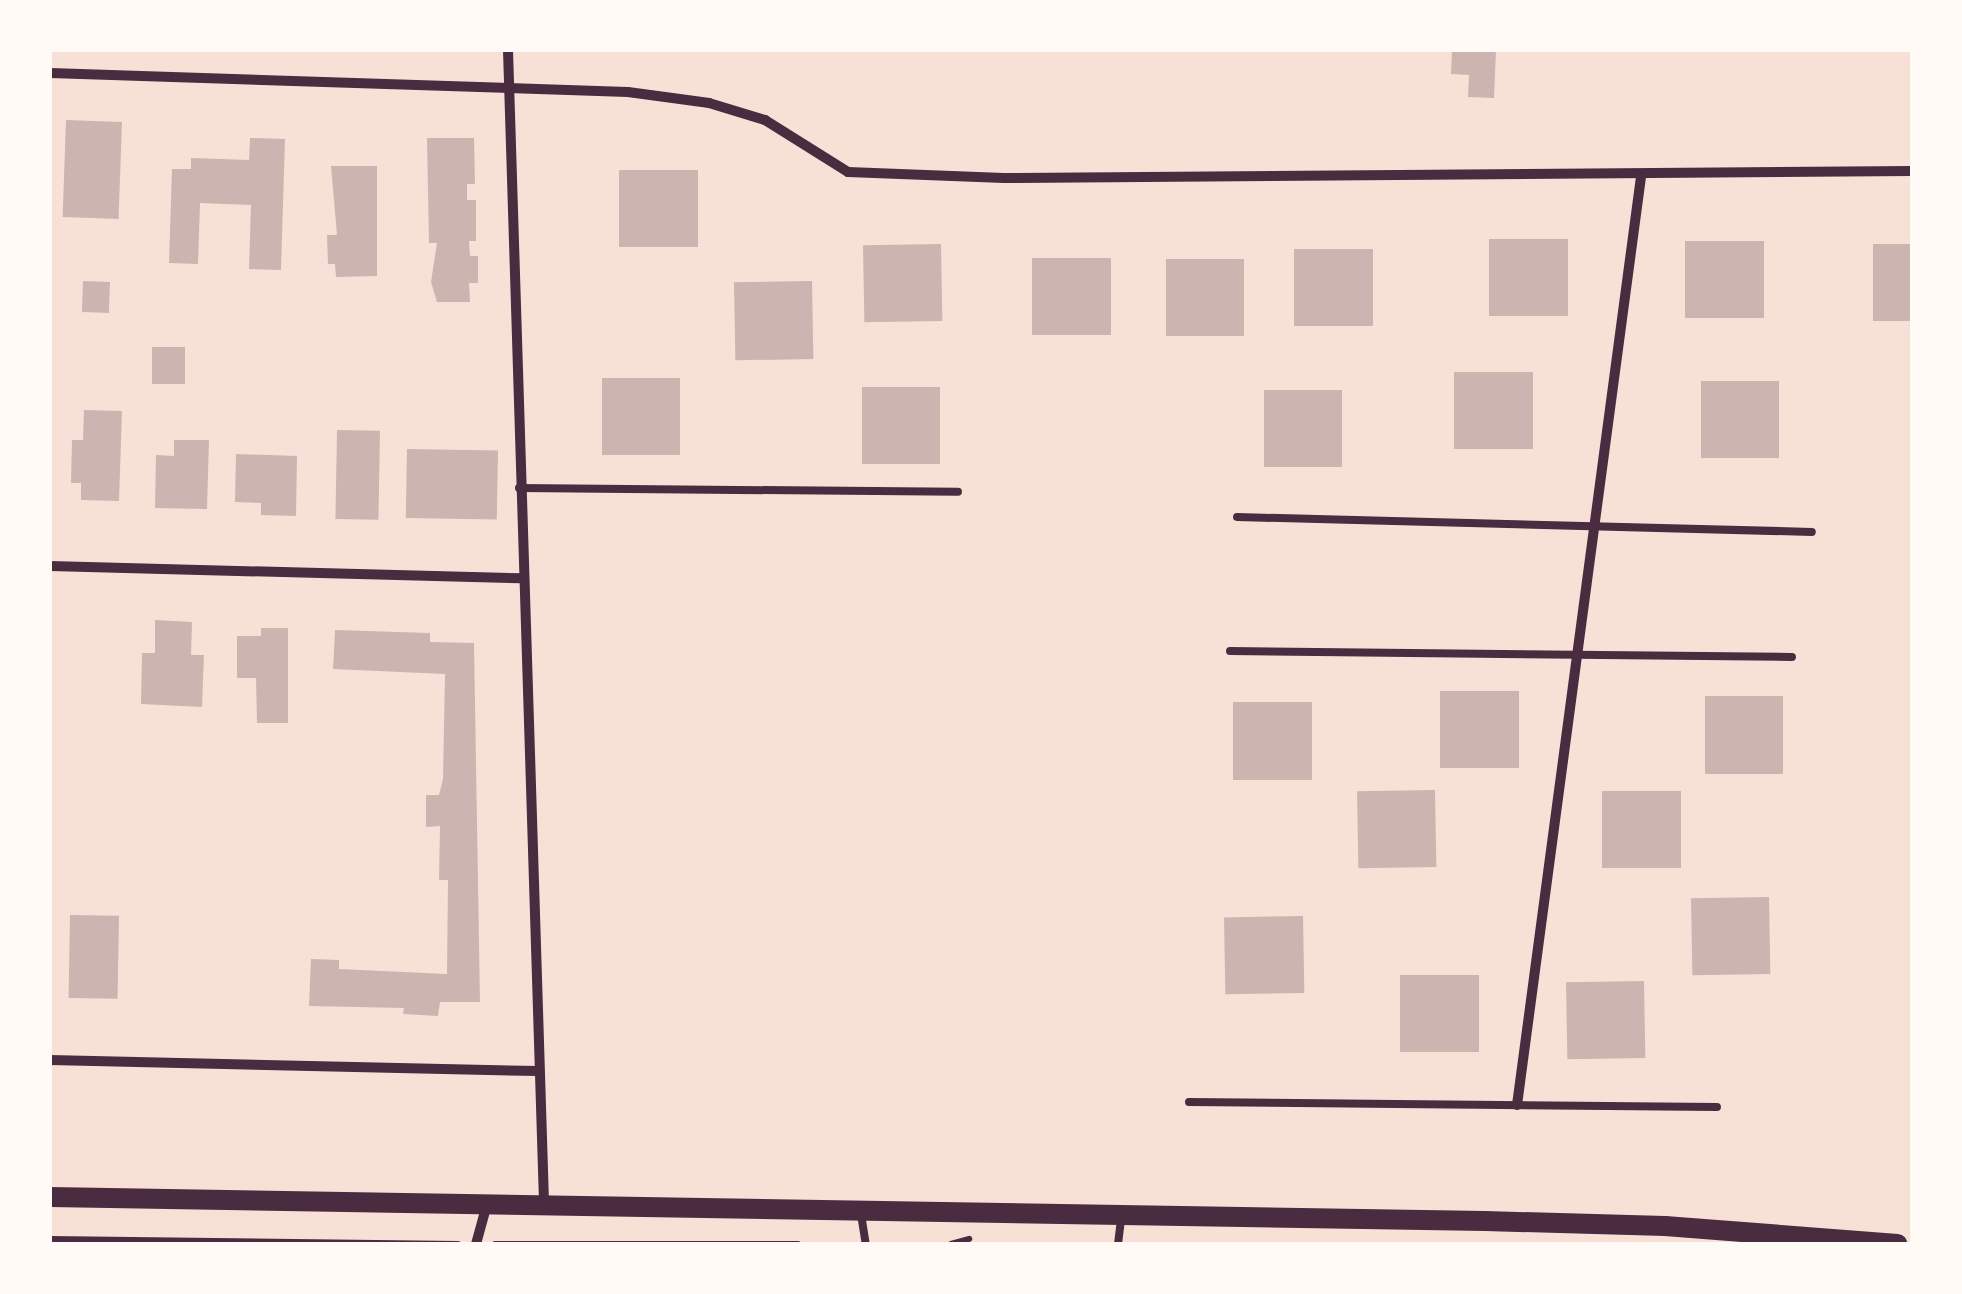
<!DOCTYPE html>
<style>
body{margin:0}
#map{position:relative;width:1962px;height:1294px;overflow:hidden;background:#f7e1d7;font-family:"Archivo Narrow",sans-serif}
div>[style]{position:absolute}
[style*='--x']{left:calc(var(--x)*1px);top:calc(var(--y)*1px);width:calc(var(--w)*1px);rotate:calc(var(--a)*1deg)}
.building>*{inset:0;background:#ccb4b1;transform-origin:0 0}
.path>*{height:6px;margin:-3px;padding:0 3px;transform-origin:3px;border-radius:3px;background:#4a2c40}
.service>*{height:8px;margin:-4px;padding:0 4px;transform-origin:4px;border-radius:4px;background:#4a2c40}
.minor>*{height:10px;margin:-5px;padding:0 5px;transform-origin:5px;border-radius:5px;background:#4a2c40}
.secondary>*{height:20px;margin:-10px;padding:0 10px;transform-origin:10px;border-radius:10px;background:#4a2c40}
span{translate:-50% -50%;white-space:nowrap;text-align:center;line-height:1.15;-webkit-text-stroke:10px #fffaf5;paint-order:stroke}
.frame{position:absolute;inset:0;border:52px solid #fffaf5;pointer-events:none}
</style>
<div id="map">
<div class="building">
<div style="clip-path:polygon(1452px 50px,1496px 50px,1494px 98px,1468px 97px,1469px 75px,1451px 74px)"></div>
<div style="left:66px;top:120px;width:56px;height:97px;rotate:2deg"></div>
<div style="clip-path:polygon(250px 138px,285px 139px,281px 270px,249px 269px,251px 205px,200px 203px,198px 264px,169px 263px,172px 169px,191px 169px,191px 158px,249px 160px)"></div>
<div style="clip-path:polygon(427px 138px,474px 138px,475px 184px,467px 184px,467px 200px,476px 200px,476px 241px,469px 241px,470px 256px,478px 256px,478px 283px,469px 283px,470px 302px,437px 302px,431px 282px,437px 243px,429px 243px)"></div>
<div style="clip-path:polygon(331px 166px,377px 166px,377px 276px,336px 277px,335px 264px,328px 264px,327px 235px,337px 235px)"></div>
<div style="left:698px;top:170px;width:77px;height:79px;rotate:90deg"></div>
<div style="left:1568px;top:239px;width:77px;height:79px;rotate:90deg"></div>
<div style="left:1764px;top:241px;width:77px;height:79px;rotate:90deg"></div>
<div style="left:941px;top:244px;width:77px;height:78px;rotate:89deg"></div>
<div style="left:1873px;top:244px;width:39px;height:77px"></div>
<div style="left:1294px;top:249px;width:79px;height:77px"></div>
<div style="left:1111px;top:258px;width:77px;height:79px;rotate:90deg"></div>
<div style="left:1166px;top:259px;width:78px;height:77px"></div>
<div style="left:83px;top:281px;width:27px;height:31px;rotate:2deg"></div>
<div style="left:812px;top:281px;width:78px;height:78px;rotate:89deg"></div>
<div style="left:152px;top:347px;width:33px;height:37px"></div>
<div style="left:1454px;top:372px;width:79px;height:77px"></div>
<div style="left:602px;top:378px;width:78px;height:77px"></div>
<div style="left:1701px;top:381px;width:78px;height:77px"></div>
<div style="left:862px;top:387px;width:78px;height:77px"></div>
<div style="left:1264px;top:390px;width:78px;height:77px"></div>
<div style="clip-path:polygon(84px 410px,122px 411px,119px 501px,81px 500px,81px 483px,71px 483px,72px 440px,83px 440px)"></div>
<div style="left:337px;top:430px;width:43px;height:89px;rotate:1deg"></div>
<div style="clip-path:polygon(174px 440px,209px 440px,207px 509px,155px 508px,156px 455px,174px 456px)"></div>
<div style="left:407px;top:449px;width:91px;height:69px;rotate:1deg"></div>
<div style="clip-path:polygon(236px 454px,297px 456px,296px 516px,261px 515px,261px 503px,235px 502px)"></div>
<div style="clip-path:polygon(155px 620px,192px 622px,191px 655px,204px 655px,202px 707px,141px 704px,142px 653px,155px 653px)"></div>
<div style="clip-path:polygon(261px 628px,288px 628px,288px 723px,257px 723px,256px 678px,237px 678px,237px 636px,261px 636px)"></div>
<div style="clip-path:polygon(335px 630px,430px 633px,430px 642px,474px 643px,480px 1002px,440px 1002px,438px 1016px,403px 1014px,404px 1008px,309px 1006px,311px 959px,339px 960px,339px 969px,447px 974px,448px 880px,439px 880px,440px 826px,426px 827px,426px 795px,439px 795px,443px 779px,445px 674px,333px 669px)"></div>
<div style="left:1440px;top:691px;width:79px;height:77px"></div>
<div style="left:1705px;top:696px;width:78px;height:78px"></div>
<div style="left:1312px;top:702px;width:78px;height:79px;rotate:90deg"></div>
<div style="left:1435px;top:790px;width:77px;height:78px;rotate:89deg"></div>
<div style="left:1602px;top:791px;width:79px;height:77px"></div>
<div style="left:1769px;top:897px;width:77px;height:78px;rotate:89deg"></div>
<div style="left:70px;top:915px;width:49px;height:83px;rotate:1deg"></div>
<div style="left:1303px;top:916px;width:77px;height:79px;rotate:89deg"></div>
<div style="left:1479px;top:975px;width:77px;height:79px;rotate:90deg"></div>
<div style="left:1644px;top:981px;width:77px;height:78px;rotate:89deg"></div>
</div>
<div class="path">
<div style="--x:50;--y:1239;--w:408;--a:0.7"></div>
<div style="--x:495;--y:1244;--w:303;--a:0"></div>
<div style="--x:951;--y:1244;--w:19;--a:-16"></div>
</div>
<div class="service">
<div style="--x:519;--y:488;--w:439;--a:0.5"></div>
<div style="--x:1237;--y:517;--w:575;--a:1.49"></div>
<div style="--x:1230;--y:651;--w:562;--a:0.61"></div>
<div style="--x:1189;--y:1102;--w:528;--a:0.54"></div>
<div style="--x:861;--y:1214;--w:30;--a:81"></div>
<div style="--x:1118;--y:1244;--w:25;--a:-83"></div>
</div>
<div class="minor">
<div style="--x:508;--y:50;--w:1156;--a:88.21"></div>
<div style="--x:50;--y:73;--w:578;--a:1.88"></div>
<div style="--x:628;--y:92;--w:82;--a:7.7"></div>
<div style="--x:709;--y:103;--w:59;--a:16.9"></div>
<div style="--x:765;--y:120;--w:98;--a:32.1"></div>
<div style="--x:848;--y:172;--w:156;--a:2.2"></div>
<div style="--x:1004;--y:178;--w:908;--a:-0.44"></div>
<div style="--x:50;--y:566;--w:471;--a:1.5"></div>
<div style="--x:50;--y:1060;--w:489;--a:1.3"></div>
<div style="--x:1517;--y:1105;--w:936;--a:-82.39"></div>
<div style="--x:476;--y:1244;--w:41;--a:-74.6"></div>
</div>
<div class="secondary">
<div style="--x:50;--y:1197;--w:1435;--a:0.96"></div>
<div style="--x:1485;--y:1221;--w:180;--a:1.6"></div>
<div style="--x:1665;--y:1226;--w:233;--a:4.4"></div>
</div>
<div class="frame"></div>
</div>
